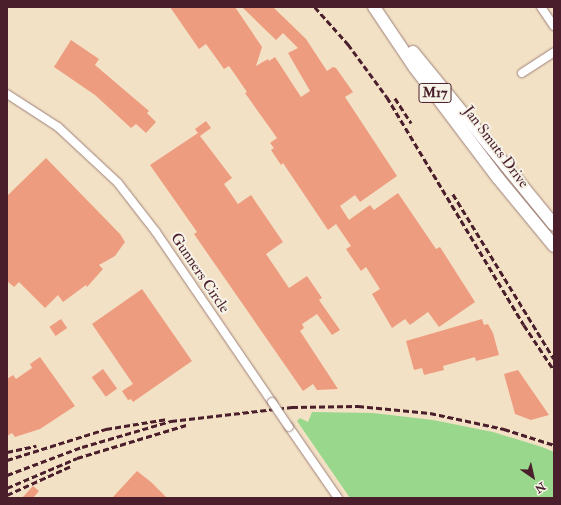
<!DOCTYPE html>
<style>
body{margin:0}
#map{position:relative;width:561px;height:505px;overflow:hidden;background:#f3e1c6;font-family:"IM FELL Double Pica",serif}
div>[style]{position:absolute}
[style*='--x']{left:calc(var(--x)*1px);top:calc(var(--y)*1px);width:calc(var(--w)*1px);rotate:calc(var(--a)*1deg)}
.green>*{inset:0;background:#98d78c}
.building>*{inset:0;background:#ee9c7f;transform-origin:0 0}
.roads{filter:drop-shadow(0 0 1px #9e8078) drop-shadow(0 0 1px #9e8078)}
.street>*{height:8px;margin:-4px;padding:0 4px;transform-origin:4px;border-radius:4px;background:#fff}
.primary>*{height:12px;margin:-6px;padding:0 6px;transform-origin:6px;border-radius:6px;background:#fff}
.rail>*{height:2.5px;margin-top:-1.25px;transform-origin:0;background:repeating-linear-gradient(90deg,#4a1f2b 0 6px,transparent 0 9px)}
.bridges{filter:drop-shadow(0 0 1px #9e8078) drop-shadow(0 0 1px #9e8078)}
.street-bridge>*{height:8px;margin:-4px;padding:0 4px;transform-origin:4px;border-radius:4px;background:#fff}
span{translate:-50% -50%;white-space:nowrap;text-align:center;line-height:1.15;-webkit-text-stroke:4px #f7f3e8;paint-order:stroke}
.shield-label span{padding:1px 3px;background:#f7f3e8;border:1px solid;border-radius:3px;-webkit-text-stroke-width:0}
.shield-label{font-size:14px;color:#4a1f2b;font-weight:700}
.street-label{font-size:15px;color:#4a1f2b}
.frame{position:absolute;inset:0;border:8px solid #4a1f2b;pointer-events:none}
.north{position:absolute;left:513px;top:457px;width:40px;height:40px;-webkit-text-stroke:3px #f7f3e8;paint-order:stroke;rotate:146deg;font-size:11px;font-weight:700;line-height:16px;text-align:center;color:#4a1f2b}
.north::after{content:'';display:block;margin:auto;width:14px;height:18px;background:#4a1f2b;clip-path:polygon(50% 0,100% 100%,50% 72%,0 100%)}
</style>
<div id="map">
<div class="green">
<div style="clip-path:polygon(312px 412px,373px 413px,433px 420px,493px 432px,542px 447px,554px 452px,554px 498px,350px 498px,297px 421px,300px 418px,308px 422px)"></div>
</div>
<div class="building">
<div style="clip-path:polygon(170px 7px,235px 7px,262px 47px,256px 66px,268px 59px,269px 61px,275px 57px,301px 97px,310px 91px,288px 53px,298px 48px,283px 33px,276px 40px,242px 7px,273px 7px,306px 39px,327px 71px,333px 67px,336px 68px,353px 92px,345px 97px,397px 176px,360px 202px,355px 195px,340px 206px,349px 220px,370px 205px,374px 210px,398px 193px,436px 249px,440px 247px,475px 302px,439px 327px,428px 312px,410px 325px,405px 319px,392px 328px,372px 294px,380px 289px,366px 267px,361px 271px,346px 249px,351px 246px,336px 224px,328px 230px,283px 163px,281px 165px,271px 150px,274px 148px,270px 143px,277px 138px,245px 93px,247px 92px,229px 66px,224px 69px,206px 44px,199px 49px)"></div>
<div style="clip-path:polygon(71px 40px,99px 59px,95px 65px,149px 111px,147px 113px,156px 122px,146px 133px,136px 124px,131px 128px,95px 95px,54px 67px)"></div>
<div style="clip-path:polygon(206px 121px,211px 128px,200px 136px,232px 178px,224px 184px,238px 204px,251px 195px,283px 242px,266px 254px,289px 288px,307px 276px,322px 298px,319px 300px,340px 330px,332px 335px,317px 314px,302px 324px,304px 328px,300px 331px,338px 389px,317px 390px,313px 384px,303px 391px,194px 234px,197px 232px,150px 165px,198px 133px,195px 129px)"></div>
<div style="clip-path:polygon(46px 158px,120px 234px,125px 242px,115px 256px,99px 265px,103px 269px,87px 287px,86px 285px,63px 302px,58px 295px,45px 308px,19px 282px,14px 287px,7px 281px,7px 196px)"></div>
<div style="clip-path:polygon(142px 289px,192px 361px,133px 402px,131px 399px,128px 400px,122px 391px,133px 384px,92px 324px)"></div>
<div style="left:61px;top:319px;width:11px;height:14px;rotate:56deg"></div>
<div style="clip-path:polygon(482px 319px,484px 325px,488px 324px,493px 333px,499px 355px,476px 361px,475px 357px,443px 366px,444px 370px,424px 375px,422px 368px,414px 370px,406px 341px)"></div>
<div style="clip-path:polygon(40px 357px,75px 406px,40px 429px,15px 437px,12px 433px,7px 436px,7px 379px,13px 375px,16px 379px,32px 368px,30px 364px)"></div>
<div style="left:103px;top:369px;width:24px;height:14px;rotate:54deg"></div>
<div style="clip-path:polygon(518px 370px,549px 415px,531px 420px,515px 414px,504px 374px)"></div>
<div style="clip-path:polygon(137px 471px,151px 482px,167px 498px,112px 498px)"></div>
<div style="clip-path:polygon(33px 486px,39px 491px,33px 498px,22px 498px)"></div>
</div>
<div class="roads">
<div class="street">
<div style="--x:541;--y:7;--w:23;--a:56"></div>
<div style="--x:522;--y:73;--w:38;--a:-33"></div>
<div style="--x:7;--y:94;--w:61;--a:32.9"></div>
<div style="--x:58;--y:127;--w:82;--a:43"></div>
<div style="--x:118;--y:183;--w:62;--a:52.2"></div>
<div style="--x:156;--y:232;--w:206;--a:55.7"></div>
<div style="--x:289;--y:427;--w:86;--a:55.4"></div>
</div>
<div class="primary">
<div style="--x:374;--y:7;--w:73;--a:56.1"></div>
<div style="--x:415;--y:68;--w:138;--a:53"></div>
<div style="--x:498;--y:178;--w:88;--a:50.5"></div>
<div style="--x:413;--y:52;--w:223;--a:50.8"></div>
</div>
</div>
<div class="rail">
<div style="--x:315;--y:7;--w:50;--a:48.3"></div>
<div style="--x:348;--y:44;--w:66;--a:53.7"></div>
<div style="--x:387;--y:97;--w:266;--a:59"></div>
<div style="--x:524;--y:325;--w:54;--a:56.3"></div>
<div style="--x:395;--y:98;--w:30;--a:57"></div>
<div style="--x:453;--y:194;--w:193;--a:58.5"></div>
<div style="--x:7;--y:452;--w:30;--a:-12"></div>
<div style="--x:7;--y:460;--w:104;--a:-17.4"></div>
<div style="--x:106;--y:429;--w:62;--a:-9.3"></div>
<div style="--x:7;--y:475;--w:80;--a:-20.5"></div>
<div style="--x:82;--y:447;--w:93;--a:-16.3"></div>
<div style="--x:171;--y:421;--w:122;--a:-6.6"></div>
<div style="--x:292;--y:407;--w:66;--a:-0.9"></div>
<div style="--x:358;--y:406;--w:72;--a:5.6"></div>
<div style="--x:430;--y:413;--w:76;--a:12.2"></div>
<div style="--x:504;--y:429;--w:52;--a:17.7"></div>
<div style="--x:7;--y:488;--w:76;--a:-23.2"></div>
<div style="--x:77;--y:458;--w:114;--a:-16.8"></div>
<div style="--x:7;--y:495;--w:70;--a:-24.4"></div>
</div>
<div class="bridges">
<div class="street-bridge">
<div style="--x:272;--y:402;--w:30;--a:56"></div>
</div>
</div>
<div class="shield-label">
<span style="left:435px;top:93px">M17</span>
</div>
<div class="street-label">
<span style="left:496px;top:147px;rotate:53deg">Jan Smuts Drive</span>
<span style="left:200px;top:273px;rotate:56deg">Gunners Circle</span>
</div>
<div class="frame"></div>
<div class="north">N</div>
</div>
